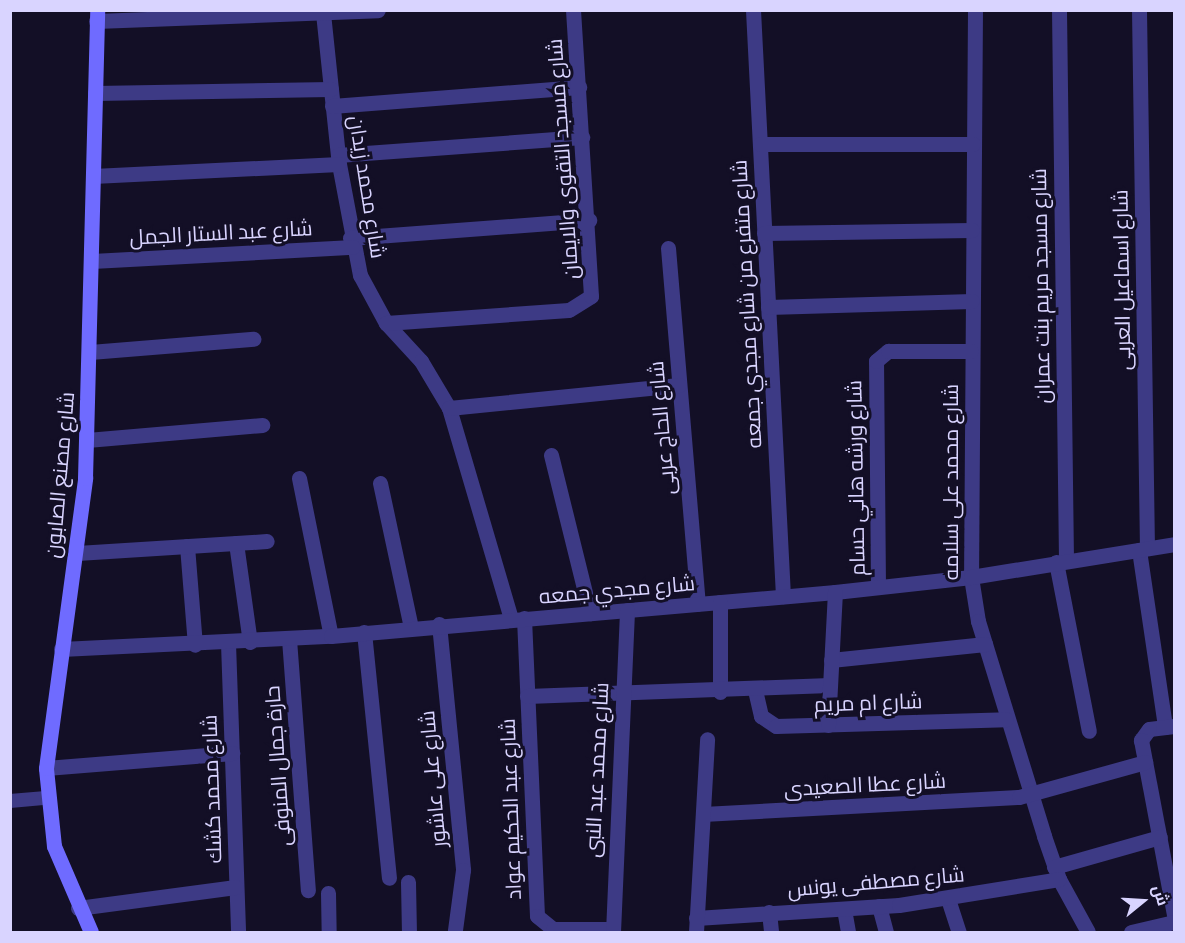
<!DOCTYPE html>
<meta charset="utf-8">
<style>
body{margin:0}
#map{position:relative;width:1185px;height:943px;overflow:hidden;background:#130f26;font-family:"Source Sans 3",Cairo,sans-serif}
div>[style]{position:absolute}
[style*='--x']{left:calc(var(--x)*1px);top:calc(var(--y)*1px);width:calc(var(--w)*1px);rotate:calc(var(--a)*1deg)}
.lane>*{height:14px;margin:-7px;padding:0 7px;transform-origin:7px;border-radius:7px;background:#3d3a85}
.street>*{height:15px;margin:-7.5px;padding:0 7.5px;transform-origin:7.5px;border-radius:7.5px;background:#3d3a85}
.secondary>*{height:15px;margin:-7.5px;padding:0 7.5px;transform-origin:7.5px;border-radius:7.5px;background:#6f6bff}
span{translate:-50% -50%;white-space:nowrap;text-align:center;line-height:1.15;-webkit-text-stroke:6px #130f26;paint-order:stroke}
.street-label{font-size:21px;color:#d9d4ff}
.frame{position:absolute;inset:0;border:12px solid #d9d4ff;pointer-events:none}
.north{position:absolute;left:1113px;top:871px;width:60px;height:60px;-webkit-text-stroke:4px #130f26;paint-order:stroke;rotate:72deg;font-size:16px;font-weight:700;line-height:24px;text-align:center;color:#d9d4ff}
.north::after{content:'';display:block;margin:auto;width:21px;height:27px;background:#d9d4ff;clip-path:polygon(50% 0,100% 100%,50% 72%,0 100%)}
</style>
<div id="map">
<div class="lane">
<div style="--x:10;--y:801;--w:36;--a:-5"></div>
</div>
<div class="street">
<div style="--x:753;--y:10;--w:587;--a:87.07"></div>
<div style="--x:975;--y:10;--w:567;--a:90.4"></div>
<div style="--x:971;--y:577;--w:45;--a:81"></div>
<div style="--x:978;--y:621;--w:225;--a:72.9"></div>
<div style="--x:1044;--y:836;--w:46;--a:70.8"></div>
<div style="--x:1059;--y:879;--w:60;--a:61.3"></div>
<div style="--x:1059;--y:10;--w:551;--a:89.27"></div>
<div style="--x:1139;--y:10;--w:538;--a:89.15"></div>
<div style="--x:323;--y:13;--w:152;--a:84"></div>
<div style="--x:339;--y:164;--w:113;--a:79.3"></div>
<div style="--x:360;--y:275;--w:55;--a:61.6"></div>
<div style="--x:386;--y:323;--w:52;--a:47.4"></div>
<div style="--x:421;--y:361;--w:55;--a:59.2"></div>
<div style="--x:449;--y:408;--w:220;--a:73.6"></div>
<div style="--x:96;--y:21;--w:282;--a:-2.2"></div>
<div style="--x:95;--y:93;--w:236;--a:-1"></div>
<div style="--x:332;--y:106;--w:248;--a:-4.4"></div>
<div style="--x:760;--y:144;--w:213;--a:0"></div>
<div style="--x:338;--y:155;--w:245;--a:-4.2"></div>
<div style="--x:93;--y:176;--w:246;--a:-2.8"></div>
<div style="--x:764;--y:233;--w:208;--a:-0.8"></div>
<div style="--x:350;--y:238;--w:240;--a:-4.3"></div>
<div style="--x:668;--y:248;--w:357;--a:85.2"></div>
<div style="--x:92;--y:261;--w:261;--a:-3.1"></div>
<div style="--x:768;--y:307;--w:204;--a:-1.7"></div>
<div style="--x:386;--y:323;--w:183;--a:-4.1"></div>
<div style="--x:569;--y:310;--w:26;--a:-32"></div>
<div style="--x:591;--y:296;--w:287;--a:-93.6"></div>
<div style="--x:90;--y:352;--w:164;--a:-4.6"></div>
<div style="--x:449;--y:408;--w:231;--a:-5.7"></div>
<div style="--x:87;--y:440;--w:176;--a:-4.9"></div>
<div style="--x:551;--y:455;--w:163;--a:76.1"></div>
<div style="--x:299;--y:478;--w:161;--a:78.6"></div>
<div style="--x:380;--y:483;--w:147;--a:77.9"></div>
<div style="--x:236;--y:543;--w:100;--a:82"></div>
<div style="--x:187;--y:546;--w:99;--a:85.4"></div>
<div style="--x:1139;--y:550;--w:179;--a:81.6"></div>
<div style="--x:77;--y:553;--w:190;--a:-3.6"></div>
<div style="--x:1056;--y:562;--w:172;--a:79"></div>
<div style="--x:878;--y:587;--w:226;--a:-90.5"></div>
<div style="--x:876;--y:361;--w:16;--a:-40"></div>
<div style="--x:888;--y:351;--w:83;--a:0"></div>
<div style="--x:524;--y:618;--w:298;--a:87.5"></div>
<div style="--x:537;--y:916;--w:21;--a:39"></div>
<div style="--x:553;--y:929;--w:60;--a:0"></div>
<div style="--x:439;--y:624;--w:247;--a:84.4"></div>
<div style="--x:463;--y:870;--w:61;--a:97.6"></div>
<div style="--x:364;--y:632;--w:247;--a:84.2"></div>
<div style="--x:289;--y:639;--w:252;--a:85.7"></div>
<div style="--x:228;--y:643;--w:289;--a:88"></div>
<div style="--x:61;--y:649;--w:270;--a:-2.8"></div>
<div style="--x:331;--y:636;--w:506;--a:-4.99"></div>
<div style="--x:835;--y:592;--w:137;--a:-6.3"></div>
<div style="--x:971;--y:577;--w:206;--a:-9.2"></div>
<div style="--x:831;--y:660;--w:155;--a:-5.9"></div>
<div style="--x:755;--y:690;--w:27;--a:77"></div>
<div style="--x:761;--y:716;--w:18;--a:34"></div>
<div style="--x:776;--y:726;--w:230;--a:-1.7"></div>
<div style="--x:720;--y:692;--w:90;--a:-90"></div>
<div style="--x:527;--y:696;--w:303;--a:-2.1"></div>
<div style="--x:828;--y:725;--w:133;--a:-87"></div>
<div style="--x:1174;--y:726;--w:25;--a:173"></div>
<div style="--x:1149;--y:729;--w:14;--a:126"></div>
<div style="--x:1141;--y:740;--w:178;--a:79.3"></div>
<div style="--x:46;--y:768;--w:187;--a:-4.6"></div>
<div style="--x:703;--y:814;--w:316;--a:-3.1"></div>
<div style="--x:1019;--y:797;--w:131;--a:-15.5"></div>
<div style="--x:1054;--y:867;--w:110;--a:-15.8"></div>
<div style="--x:408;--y:882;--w:50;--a:88.9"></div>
<div style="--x:328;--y:893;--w:39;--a:89"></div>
<div style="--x:948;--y:899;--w:35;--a:72"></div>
<div style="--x:879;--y:906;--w:27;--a:75"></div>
<div style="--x:78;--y:908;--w:159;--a:-7.6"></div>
<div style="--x:844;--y:909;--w:23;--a:80"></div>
<div style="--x:769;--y:912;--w:20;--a:84"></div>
<div style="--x:696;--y:918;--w:203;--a:-3.7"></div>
<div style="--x:899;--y:905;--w:162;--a:-9.2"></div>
<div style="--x:613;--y:932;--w:322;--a:-87.5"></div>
<div style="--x:696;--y:932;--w:193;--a:-86.7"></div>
<div style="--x:1131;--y:932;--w:44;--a:-13.1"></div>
</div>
<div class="secondary">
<div style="--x:91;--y:932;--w:94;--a:-113.3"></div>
<div style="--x:54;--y:846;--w:78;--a:-95.9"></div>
<div style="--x:46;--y:768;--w:293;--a:-82.3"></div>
<div style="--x:85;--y:478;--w:468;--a:-88.5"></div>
</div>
<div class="street-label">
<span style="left:563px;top:159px;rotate:-94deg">شارع مسجد التقوى والايمان</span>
<span style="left:367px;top:187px;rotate:81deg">شارع محمد زيدان</span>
<span style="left:221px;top:233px;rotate:-3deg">شارع عبد الستار الجمل</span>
<span style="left:1122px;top:280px;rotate:-91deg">شارع اسماعيل العربى</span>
<span style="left:1041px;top:286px;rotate:-91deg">شارع مسجد مريم بنت عمران</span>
<span style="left:747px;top:304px;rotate:-93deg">شارع متفرع من شارع مجدي جمعه</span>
<span style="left:662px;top:428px;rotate:-95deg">شارع الحاج عربى</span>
<span style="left:60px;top:475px;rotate:-85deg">شارع مصنع الصابون</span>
<span style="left:856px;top:478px;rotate:-91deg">شارع ورشه هاني حسام</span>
<span style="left:951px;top:482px;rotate:-90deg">شارع محمد على سلامه</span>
<span style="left:617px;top:590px;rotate:-5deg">شارع مجدي جمعه</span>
<span style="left:868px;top:703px;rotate:-2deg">شارع ام مريم</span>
<span style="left:278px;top:766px;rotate:-94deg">حارة جمال المنوفى</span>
<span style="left:597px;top:770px;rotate:-87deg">شارع محمد عبد النبى</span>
<span style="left:433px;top:779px;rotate:-95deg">شارع على عاشور</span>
<span style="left:865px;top:785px;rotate:-3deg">شارع عطا الصعيدى</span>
<span style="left:212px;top:789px;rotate:-92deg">شارع محمد كشك</span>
<span style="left:511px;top:809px;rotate:-92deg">شارع عبد الحكيم عواد</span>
<span style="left:876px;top:882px;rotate:-5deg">شارع مصطفى يونس</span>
</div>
<div class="frame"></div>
<div class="north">ش</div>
</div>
